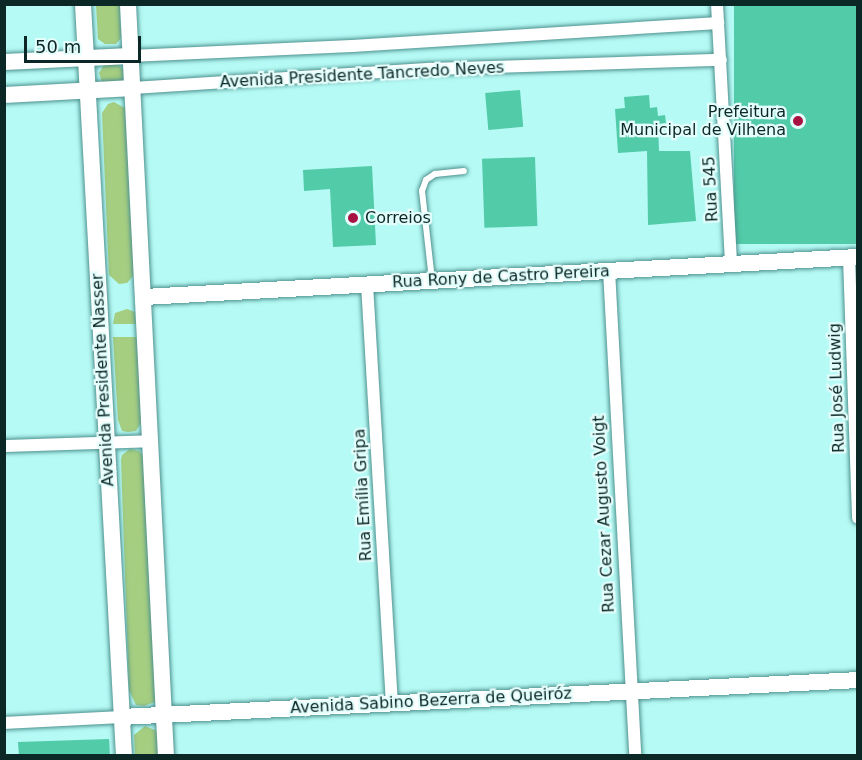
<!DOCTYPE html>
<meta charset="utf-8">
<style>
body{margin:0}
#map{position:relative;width:862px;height:760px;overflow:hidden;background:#b5faf5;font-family:"DejaVu Sans",sans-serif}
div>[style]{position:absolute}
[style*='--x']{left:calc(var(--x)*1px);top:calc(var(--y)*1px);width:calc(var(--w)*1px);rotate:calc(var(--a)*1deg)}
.green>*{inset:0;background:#a5ce81}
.building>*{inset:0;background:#52cba8;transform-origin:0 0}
.roads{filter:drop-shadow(0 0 2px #4e918e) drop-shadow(0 0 2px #4e918e)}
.service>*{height:6px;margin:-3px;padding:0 3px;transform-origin:3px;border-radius:3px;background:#fff}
.minor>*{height:12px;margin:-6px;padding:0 6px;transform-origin:6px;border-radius:6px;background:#fff}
.tertiary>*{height:16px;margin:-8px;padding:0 8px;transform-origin:8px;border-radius:8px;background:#fff}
.dots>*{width:16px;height:16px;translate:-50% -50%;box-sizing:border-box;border:3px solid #e4fefc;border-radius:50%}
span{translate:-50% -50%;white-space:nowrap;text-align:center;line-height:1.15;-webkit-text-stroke:4.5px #e4fefc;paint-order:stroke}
.street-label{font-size:16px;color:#0b2826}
.poi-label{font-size:16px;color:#0b2826}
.right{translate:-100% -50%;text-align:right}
.left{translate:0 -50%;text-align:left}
.frame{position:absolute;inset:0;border:6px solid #0b2826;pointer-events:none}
.scale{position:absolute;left:24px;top:36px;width:117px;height:27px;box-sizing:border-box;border:3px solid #0b2826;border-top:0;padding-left:8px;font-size:18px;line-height:21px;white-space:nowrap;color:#0b2826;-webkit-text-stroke:4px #e4fefc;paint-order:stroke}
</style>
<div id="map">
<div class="green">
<div style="clip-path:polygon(96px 5px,120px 5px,121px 38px,116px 44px,105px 44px,98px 39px)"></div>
<div style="clip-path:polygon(117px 63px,124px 71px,122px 82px,102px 82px,99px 73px,104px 65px)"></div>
<div style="clip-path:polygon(114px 102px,125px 108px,134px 275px,127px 283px,119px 284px,109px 275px,102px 113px,108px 104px)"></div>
<div style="clip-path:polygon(127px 309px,135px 312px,136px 324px,113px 324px,115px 313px)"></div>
<div style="clip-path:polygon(113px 337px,137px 337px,142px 421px,136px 431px,128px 432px,122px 431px,118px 420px)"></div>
<div style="clip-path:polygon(130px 449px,139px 451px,143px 455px,156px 696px,155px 702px,144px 706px,136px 705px,129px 690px,121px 460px,122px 455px)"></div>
<div style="clip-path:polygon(145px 726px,157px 731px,159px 755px,135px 755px,134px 735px)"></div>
</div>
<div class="building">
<div style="left:734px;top:4px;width:124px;height:240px"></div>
<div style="left:520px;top:90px;width:37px;height:35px;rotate:85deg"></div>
<div style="clip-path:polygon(649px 95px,650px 108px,657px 107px,658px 116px,665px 115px,666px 123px,658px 124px,659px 151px,690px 151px,696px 221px,648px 225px,647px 151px,618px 153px,615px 109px,625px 108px,624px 97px)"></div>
<div style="left:535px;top:157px;width:69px;height:53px;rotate:88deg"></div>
<div style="clip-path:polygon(372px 166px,376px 245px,333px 247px,330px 189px,304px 191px,303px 170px)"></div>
<div style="clip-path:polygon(109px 739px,110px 756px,19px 756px,18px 742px)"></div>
</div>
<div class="roads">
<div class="service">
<div style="--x:432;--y:280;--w:90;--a:-96.4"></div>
<div style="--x:422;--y:191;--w:12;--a:-70"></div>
<div style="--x:426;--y:180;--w:11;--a:-34"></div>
<div style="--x:435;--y:174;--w:29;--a:-6"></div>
</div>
<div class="minor">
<div style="--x:717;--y:4;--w:259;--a:86.9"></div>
<div style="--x:130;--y:56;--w:222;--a:-2.6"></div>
<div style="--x:352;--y:46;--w:367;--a:-3.6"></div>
<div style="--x:133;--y:88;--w:298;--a:-3.7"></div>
<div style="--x:430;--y:69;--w:291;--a:-1.8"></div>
<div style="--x:849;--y:258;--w:260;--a:88"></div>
<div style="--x:609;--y:270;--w:487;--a:86.9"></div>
<div style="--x:367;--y:284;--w:420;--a:86.6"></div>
<div style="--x:4;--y:446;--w:147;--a:-1.9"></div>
<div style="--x:4;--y:723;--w:117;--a:-2.9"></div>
</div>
<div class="tertiary">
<div style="--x:83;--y:4;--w:753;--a:86.88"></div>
<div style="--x:128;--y:4;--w:753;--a:87.11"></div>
<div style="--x:4;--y:62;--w:126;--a:-2.7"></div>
<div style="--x:4;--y:95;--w:129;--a:-3.1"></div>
<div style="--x:144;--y:297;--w:715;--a:-3.21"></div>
<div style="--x:121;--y:717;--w:738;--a:-2.87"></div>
</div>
</div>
<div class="dots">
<div style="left:798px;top:121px;background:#a81242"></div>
<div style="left:353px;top:218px;background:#a81242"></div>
</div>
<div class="street-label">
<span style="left:362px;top:75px;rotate:-3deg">Avenida Presidente Tancredo Neves</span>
<span style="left:711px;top:189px;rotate:-93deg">Rua 545</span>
<span style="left:501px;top:277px;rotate:-3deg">Rua Rony de Castro Pereira</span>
<span style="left:103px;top:380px;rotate:-93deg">Avenida Presidente Nasser</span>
<span style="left:837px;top:388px;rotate:-92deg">Rua José Ludwig</span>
<span style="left:363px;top:495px;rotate:-93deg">Rua Emília Gripa</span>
<span style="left:604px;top:514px;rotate:-93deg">Rua Cezar Augusto Voigt</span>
<span style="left:431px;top:701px;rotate:-3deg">Avenida Sabino Bezerra de Queiróz</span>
</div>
<div class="poi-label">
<span class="right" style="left:786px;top:121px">Prefeitura<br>Municipal de Vilhena</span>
<span class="left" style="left:365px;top:218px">Correios</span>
</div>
<div class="frame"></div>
<div class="scale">50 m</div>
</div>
